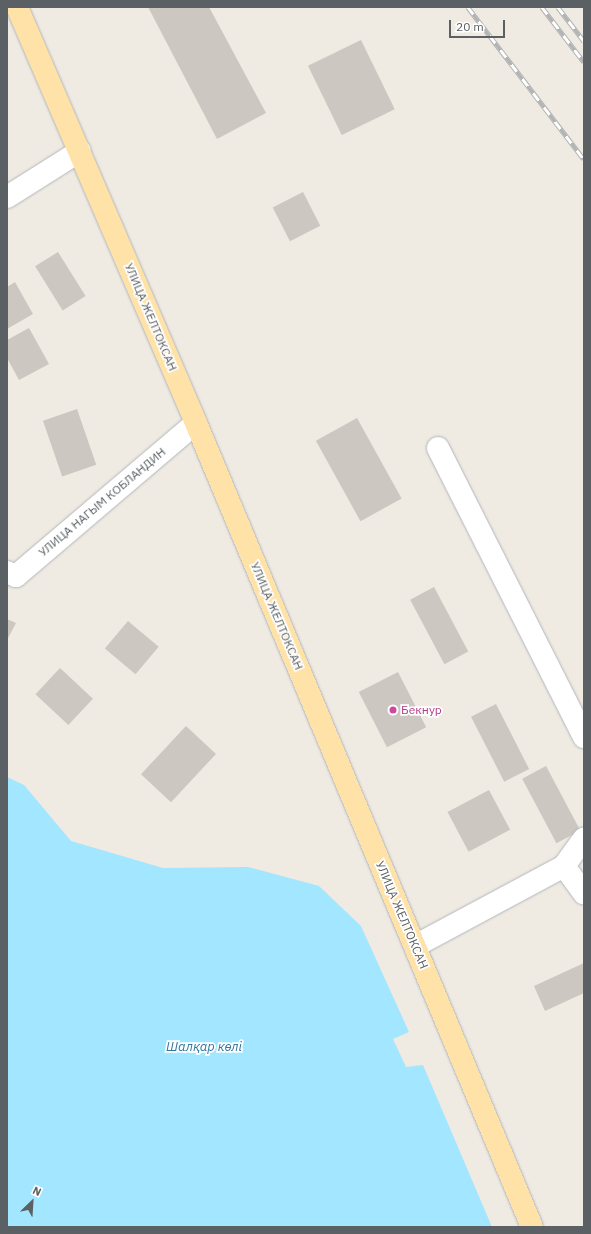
<!DOCTYPE html>
<meta charset="utf-8">
<style>
body{margin:0}
#map{position:relative;width:591px;height:1234px;overflow:hidden;background:#efeae2;font-family:"IBM Plex Sans",sans-serif}
div>[style]{position:absolute}
[style*='--x']{left:calc(var(--x)*1px);top:calc(var(--y)*1px);width:calc(var(--w)*1px);rotate:calc(var(--a)*1deg)}
.water>*{inset:0;background:#a2e6ff}
.building>*{inset:0;background:#ccc7c1;transform-origin:0 0}
.roads{filter:drop-shadow(0 0 1px #b3b7bb) drop-shadow(0 0 1px #b3b7bb)}
.minor>*{height:22px;margin:-11px;padding:0 11px;transform-origin:11px;border-radius:11px;background:#fff}
.major>*{height:22px;margin:-11px;padding:0 11px;transform-origin:11px;border-radius:11px;background:#ffe2a7}
.rail>*{height:4.5px;margin-top:-2.25px;transform-origin:0;background:repeating-linear-gradient(90deg,#fff 0 9px,#b2b3b4 0 18px);box-sizing:border-box;border-block:1px solid #b2b3b4}
.dots>*{width:11px;height:11px;translate:-50% -50%;box-sizing:border-box;border:2px solid #fff;border-radius:50%}
span{translate:-50% -50%;white-space:nowrap;text-align:center;line-height:1.15;-webkit-text-stroke:3.5px #fff;paint-order:stroke}
.street-label{font-size:12px;color:#5a6064}
.hotel-label{font-size:12px;color:#b23c85}
.left{translate:0 -50%;text-align:left}
.water-label{font-size:13px;color:#30789d;font-style:italic}
.frame{position:absolute;inset:0;border:8px solid #5a6064;pointer-events:none}
.north{position:absolute;left:12px;top:1182px;width:40px;height:40px;-webkit-text-stroke:3px #fff;paint-order:stroke;rotate:25deg;font-size:11px;font-weight:700;line-height:16px;text-align:center;color:#5a6064}
.north::after{content:'';display:block;margin:auto;width:14px;height:18px;background:#5a6064;clip-path:polygon(50% 0,100% 100%,50% 72%,0 100%)}
.scale{position:absolute;left:449px;top:20px;width:56px;height:18px;box-sizing:border-box;border:2px solid #5a6064;border-top:0;padding-left:5px;font-size:12px;line-height:14px;white-space:nowrap;color:#5a6064;-webkit-text-stroke:3px #fff;paint-order:stroke}
</style>
<div id="map">
<div class="water">
<div style="clip-path:polygon(7px 777px,24px 785px,71px 841px,163px 868px,248px 867px,319px 886px,361px 926px,409px 1032px,393px 1039px,406px 1067px,423px 1065px,492px 1227px,7px 1227px)"></div>
</div>
<div class="building">
<div style="clip-path:polygon(148px 7px,209px 7px,266px 113px,217px 139px)"></div>
<div style="left:361px;top:40px;width:77px;height:59px;rotate:64deg"></div>
<div style="left:303px;top:192px;width:38px;height:34px;rotate:63deg"></div>
<div style="left:58px;top:252px;width:52px;height:27px;rotate:58deg"></div>
<div style="clip-path:polygon(15px 282px,33px 314px,7px 329px,7px 287px)"></div>
<div style="clip-path:polygon(29px 328px,49px 364px,19px 380px,7px 358px,7px 340px)"></div>
<div style="left:77px;top:409px;width:59px;height:36px;rotate:71deg"></div>
<div style="left:357px;top:418px;width:92px;height:47px;rotate:61deg"></div>
<div style="left:434px;top:587px;width:73px;height:27px;rotate:62deg"></div>
<div style="clip-path:polygon(7px 619px,16px 623px,7px 640px)"></div>
<div style="left:128px;top:621px;width:40px;height:36px;rotate:40deg"></div>
<div style="left:60px;top:668px;width:45px;height:36px;rotate:43deg"></div>
<div style="left:398px;top:672px;width:62px;height:44px;rotate:63deg"></div>
<div style="left:496px;top:704px;width:73px;height:28px;rotate:63deg"></div>
<div style="left:186px;top:726px;width:41px;height:66px;rotate:43deg"></div>
<div style="left:546px;top:766px;width:73px;height:27px;rotate:62deg"></div>
<div style="left:489px;top:790px;width:45px;height:47px;rotate:62deg"></div>
<div style="clip-path:polygon(584px 963px,584px 993px,545px 1011px,534px 986px)"></div>
</div>
<div class="roads">
<div class="minor">
<div style="--x:7;--y:197;--w:86;--a:-32.2"></div>
<div style="--x:438;--y:448;--w:324;--a:63.2"></div>
<div style="--x:7;--y:572;--w:10;--a:24"></div>
<div style="--x:16;--y:576;--w:236;--a:-40.4"></div>
<div style="--x:564;--y:866;--w:34;--a:54"></div>
<div style="--x:415;--y:946;--w:169;--a:-28.2"></div>
<div style="--x:564;--y:866;--w:34;--a:-54"></div>
</div>
<div class="major">
<div style="--x:17;--y:7;--w:453;--a:66.7"></div>
<div style="--x:196;--y:423;--w:871;--a:67.32"></div>
</div>
</div>
<div class="rail">
<div style="--x:468;--y:7;--w:191;--a:52.7"></div>
<div style="--x:542;--y:7;--w:69;--a:52.6"></div>
<div style="--x:558;--y:7;--w:43;--a:52.6"></div>
</div>
<div class="dots">
<div style="left:393px;top:710px;background:#d1479c"></div>
</div>
<div class="street-label">
<span style="left:151px;top:317px;rotate:67deg">УЛИЦА ЖЕЛТОКСАН</span>
<span style="left:102px;top:502px;rotate:-40deg">УЛИЦА НАГЫМ КОБЛАНДИН</span>
<span style="left:277px;top:616px;rotate:67deg">УЛИЦА ЖЕЛТОКСАН</span>
<span style="left:402px;top:915px;rotate:67deg">УЛИЦА ЖЕЛТОКСАН</span>
</div>
<div class="hotel-label">
<span class="left" style="left:401px;top:710px">Бекнур</span>
</div>
<div class="water-label">
<span style="left:204px;top:1047px">Шалқар көлі</span>
</div>
<div class="frame"></div>
<div class="north">N</div>
<div class="scale">20 m</div>
</div>
